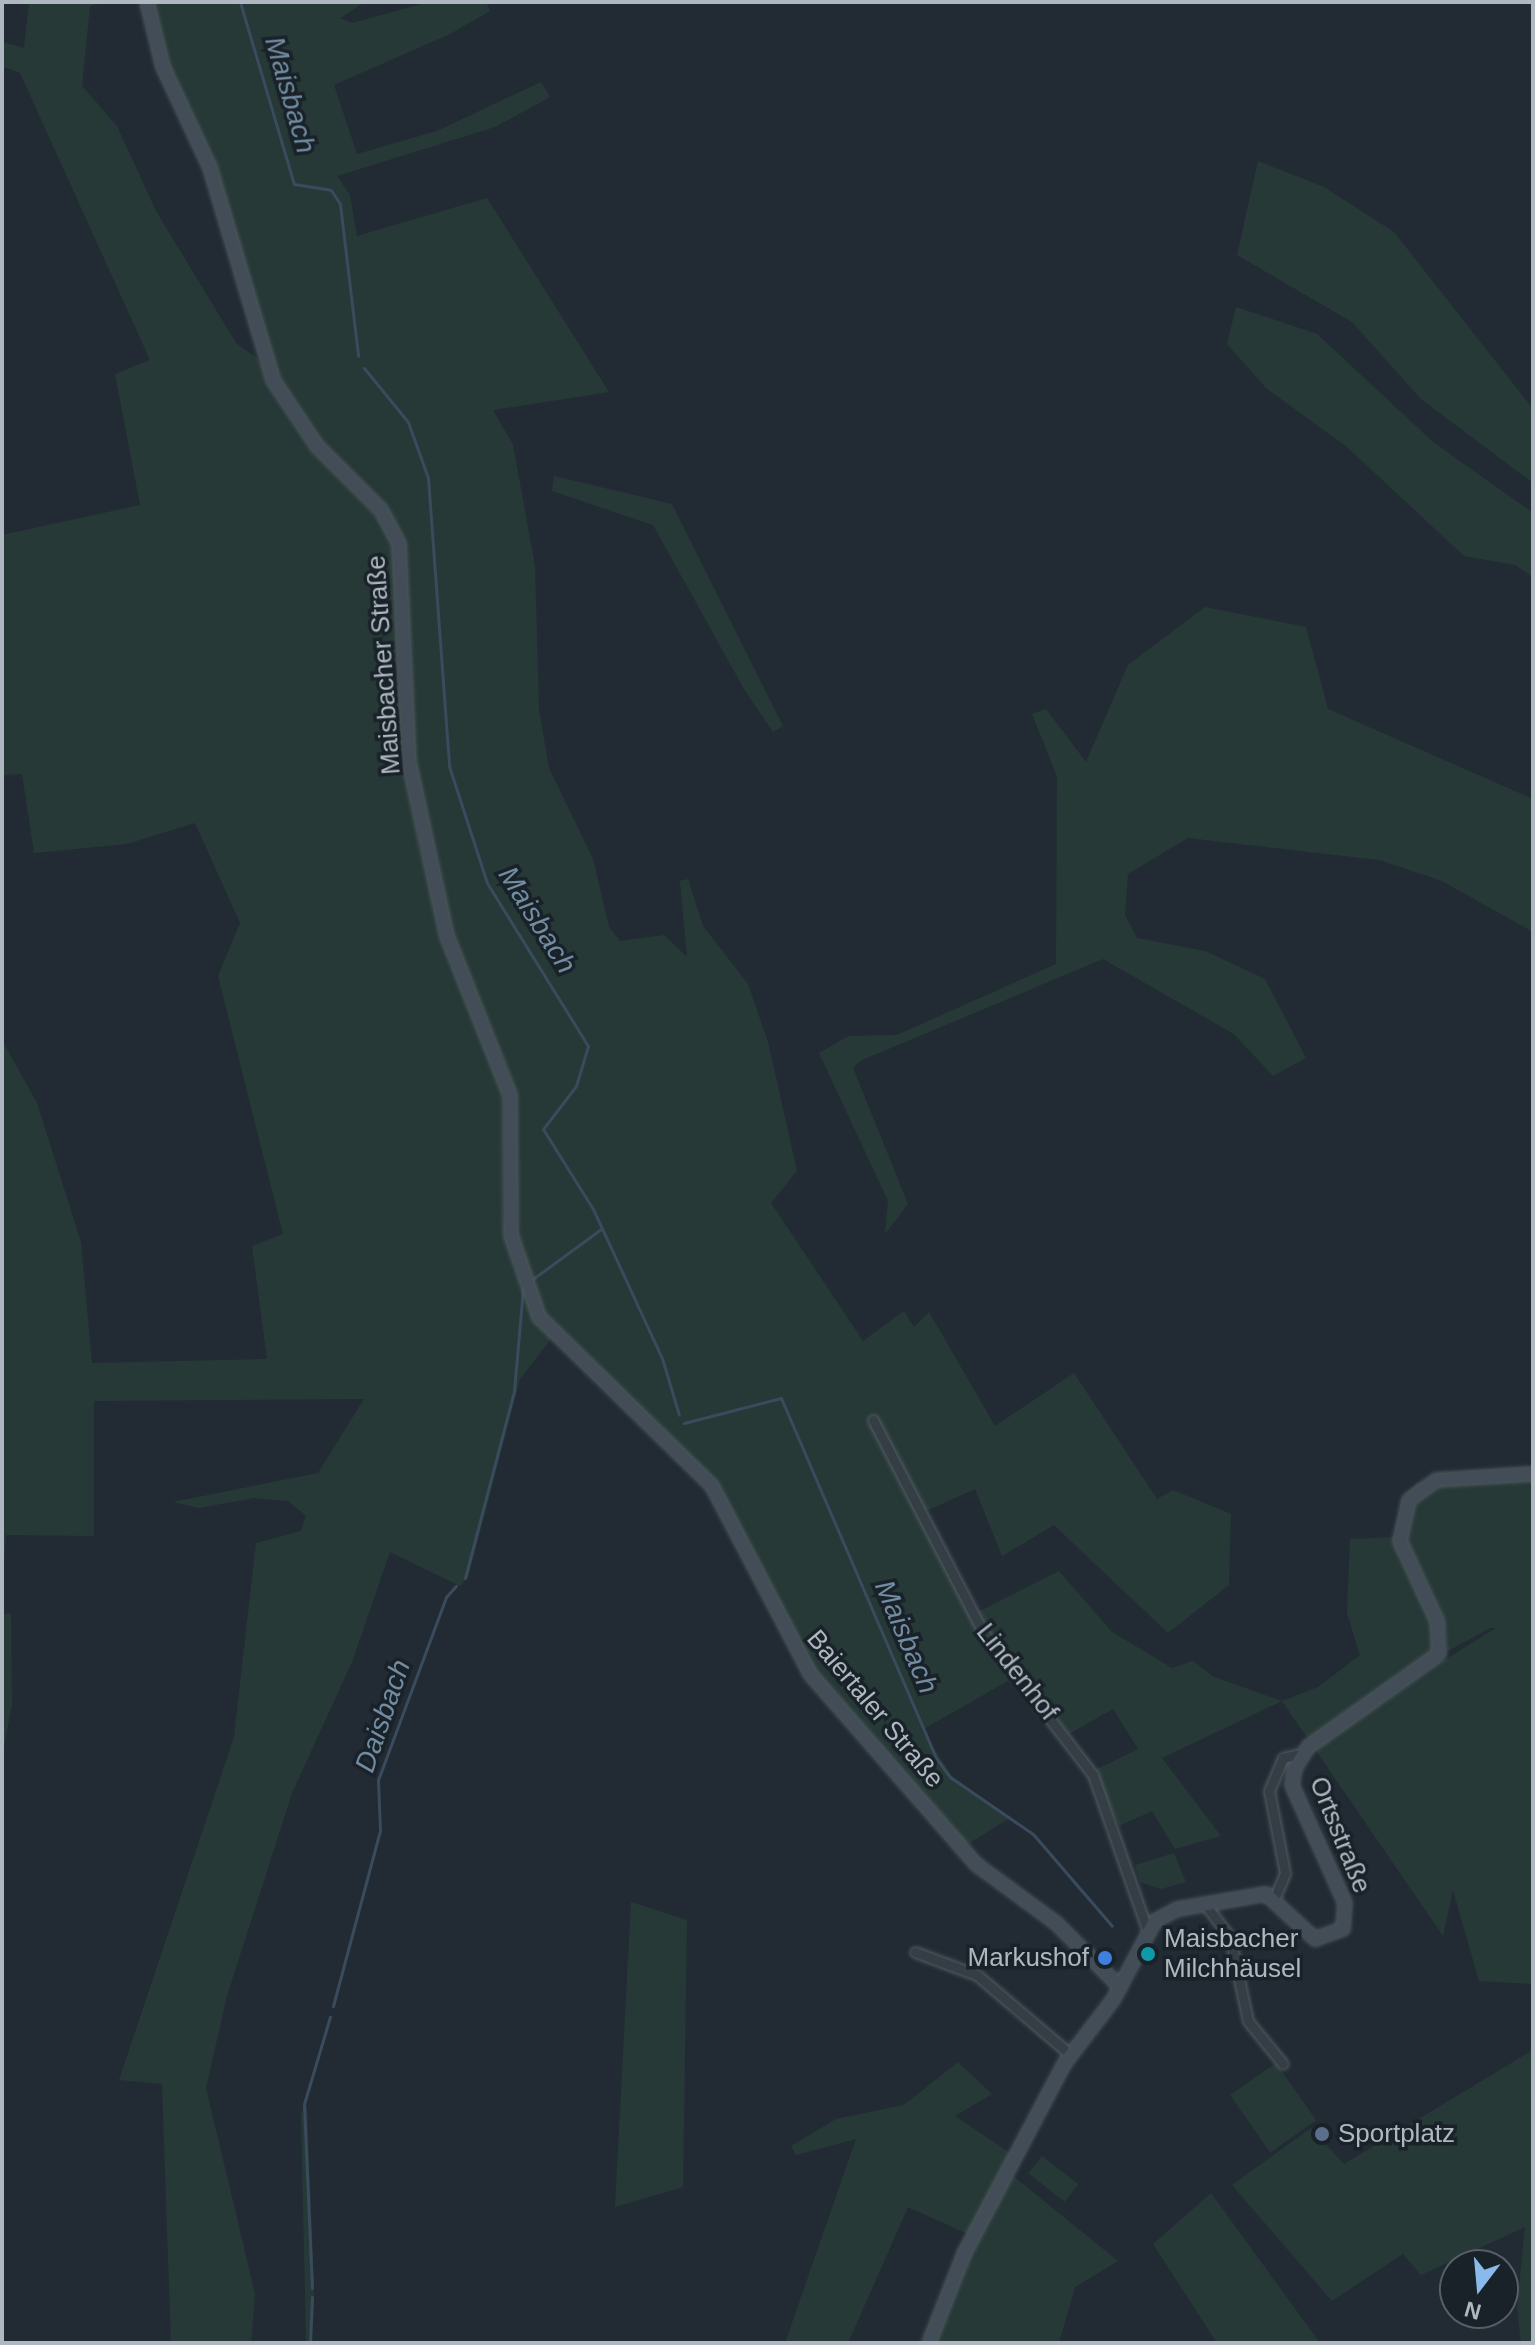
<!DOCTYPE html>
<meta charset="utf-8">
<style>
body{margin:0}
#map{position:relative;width:1535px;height:2345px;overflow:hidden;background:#222b34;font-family:Helvetica,sans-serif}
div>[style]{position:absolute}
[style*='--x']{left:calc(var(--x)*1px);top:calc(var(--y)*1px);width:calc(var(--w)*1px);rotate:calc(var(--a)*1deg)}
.green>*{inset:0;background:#263937;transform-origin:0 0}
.stream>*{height:3px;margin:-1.5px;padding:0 1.5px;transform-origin:1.5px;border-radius:1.5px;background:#394b5c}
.roads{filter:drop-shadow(0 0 2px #525b62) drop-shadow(0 0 2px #525b62)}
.street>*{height:9px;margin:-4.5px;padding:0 4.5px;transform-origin:4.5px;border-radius:4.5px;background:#353d45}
.secondary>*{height:12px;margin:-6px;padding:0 6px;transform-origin:6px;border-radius:6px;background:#434d57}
.dots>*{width:22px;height:22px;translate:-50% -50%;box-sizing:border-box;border:4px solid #1a2229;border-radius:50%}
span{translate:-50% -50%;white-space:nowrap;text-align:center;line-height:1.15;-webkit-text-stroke:7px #1a2229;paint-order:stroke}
.street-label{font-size:26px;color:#afb8c1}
.poi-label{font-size:26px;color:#afb8c1}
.left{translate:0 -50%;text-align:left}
.right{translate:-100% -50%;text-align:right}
.water-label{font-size:28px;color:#728ca2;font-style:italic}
.frame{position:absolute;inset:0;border:4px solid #afb8c1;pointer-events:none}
.north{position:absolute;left:1439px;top:2249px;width:80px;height:80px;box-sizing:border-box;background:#1a2229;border:2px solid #565e66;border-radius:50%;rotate:196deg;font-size:22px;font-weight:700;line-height:32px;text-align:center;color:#afb8c1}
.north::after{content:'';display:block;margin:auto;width:28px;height:36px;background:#8abaeb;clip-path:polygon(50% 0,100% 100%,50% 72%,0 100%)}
</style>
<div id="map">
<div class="green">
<div style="clip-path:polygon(29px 2px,104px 2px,90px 6px,82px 86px,117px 126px,156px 211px,236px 343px,258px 359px,295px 424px,392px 534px,400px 566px,403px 755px,420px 850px,502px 1090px,503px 1220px,515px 1269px,551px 1339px,520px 1379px,468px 1578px,460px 1586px,390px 1552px,352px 1662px,292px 1793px,227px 1996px,206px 2088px,255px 2294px,251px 2343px,171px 2343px,162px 2084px,119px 2080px,234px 1737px,256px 1543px,301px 1531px,306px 1516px,288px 1501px,254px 1498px,199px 1508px,173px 1502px,318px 1473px,364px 1399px,94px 1401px,94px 1536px,6px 1535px,2px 1588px,2px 1040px,37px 1103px,81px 1242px,92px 1363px,267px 1359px,252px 1246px,283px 1234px,218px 976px,240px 923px,195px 823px,127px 844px,34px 853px,22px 774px,2px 775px,2px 535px,140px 505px,115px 374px,150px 360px,20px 73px,2px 66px,2px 42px,24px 48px)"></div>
<div style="clip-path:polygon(evenodd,152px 2px,365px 2px,340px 18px,352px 23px,429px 2px,486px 2px,490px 11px,450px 34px,334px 85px,357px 154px,437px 131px,541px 82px,550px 97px,495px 127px,337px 176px,350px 195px,357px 236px,487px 198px,609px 392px,493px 410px,513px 445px,535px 566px,539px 710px,549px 768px,593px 859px,609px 927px,620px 941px,664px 935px,687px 957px,680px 881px,688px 879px,703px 926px,748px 984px,768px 1042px,797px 1171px,771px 1203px,863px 1341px,904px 1311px,914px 1327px,929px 1312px,995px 1426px,1074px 1373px,1157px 1499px,1173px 1490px,1231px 1514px,1229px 1585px,1168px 1633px,1054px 1525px,1002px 1556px,975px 1489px,924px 1512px,976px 1613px,1059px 1571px,1112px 1632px,1172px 1668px,1193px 1661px,1212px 1676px,1282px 1701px,1318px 1687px,1360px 1655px,1347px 1613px,1350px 1539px,1394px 1537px,1402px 1500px,1416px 1483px,1533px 1470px,1533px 1984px,1479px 1981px,1453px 1890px,1443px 1936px,1282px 1701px,1162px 1758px,1221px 1836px,1175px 1849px,1152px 1811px,1119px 1826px,1093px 1771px,1138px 1749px,1113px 1709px,1069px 1734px,1020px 1674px,922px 1730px,952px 1776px,1010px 1818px,963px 1847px,810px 1670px,713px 1481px,547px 1322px,513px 1236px,510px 1075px,456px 952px,410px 741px,403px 544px,324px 449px,277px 377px,166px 64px,152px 2px,1490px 1628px,1496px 1628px,1440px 1663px,1436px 1646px,1446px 1632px,1446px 1652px,1490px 1628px)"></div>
<div style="clip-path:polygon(1258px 161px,1324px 187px,1394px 232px,1533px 409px,1533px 483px,1421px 399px,1352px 322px,1237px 255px)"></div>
<div style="clip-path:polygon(1236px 307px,1317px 334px,1433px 442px,1533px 513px,1533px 577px,1515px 565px,1464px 556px,1347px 447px,1266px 388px,1227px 344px)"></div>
<div style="clip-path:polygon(554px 476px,672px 504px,783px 726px,773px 732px,744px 689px,653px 525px,552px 491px)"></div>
<div style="clip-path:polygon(1205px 607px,1306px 627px,1328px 709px,1533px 799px,1533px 932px,1442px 881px,1379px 860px,1188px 838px,1128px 874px,1125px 915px,1137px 938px,1205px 951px,1265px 979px,1306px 1058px,1273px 1076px,1234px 1034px,1103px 959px,860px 1061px,853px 1068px,908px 1204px,885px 1234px,888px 1201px,819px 1053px,849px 1036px,897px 1035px,1056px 964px,1057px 776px,1032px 714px,1046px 709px,1086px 762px,1128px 665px)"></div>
<div style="clip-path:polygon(11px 1613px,12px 1704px,2px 1757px,2px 1615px)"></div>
<div style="clip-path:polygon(1174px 1853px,1186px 1882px,1161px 1889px,1140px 1882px,1135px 1865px)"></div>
<div style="clip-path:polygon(631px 1902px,687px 1920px,683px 2187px,615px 2207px)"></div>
<div style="clip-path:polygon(1533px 2050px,1533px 2343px,1521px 2343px,1517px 2307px,1525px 2227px,1421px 2275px,1403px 2254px,1332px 2301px,1232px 2185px,1311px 2128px,1344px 2164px)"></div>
<div style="clip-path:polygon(958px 2062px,992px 2094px,955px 2116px,1010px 2153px,970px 2235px,908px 2207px,848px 2343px,785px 2343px,856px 2139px,796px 2155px,791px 2146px,836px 2119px,904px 2105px)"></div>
<div style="left:1276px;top:2063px;width:70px;height:56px;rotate:55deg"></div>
<div style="clip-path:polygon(307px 2105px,314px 2290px,312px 2343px,306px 2343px,301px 2113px)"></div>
<div style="left:1042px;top:2156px;width:46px;height:22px;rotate:38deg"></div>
<div style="clip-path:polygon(1012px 2175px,1118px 2261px,1075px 2287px,1059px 2343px,934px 2343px,969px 2253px)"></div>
<div style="clip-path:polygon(1211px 2193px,1320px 2343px,1217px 2343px,1153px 2244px)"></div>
</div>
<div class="stream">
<div style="--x:240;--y:2;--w:190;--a:73.5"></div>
<div style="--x:294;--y:184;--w:37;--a:9"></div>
<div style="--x:331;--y:190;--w:17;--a:57"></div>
<div style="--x:340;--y:204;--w:153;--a:83.2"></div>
<div style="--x:364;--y:368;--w:70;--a:50.8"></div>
<div style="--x:408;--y:422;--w:59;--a:70.3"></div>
<div style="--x:428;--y:478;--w:289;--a:85.8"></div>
<div style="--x:449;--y:766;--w:123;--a:72"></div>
<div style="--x:487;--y:883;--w:192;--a:58.2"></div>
<div style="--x:588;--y:1046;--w:42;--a:106.7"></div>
<div style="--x:576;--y:1086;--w:54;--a:127.5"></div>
<div style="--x:543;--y:1129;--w:94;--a:58"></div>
<div style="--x:593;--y:1209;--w:164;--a:65.2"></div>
<div style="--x:662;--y:1358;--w:59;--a:73.4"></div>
<div style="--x:530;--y:1281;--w:88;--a:-36.2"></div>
<div style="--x:684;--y:1423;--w:100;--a:-14.5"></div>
<div style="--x:781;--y:1398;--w:392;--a:66.7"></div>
<div style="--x:936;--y:1758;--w:24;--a:54"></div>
<div style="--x:950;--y:1777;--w:101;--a:34.5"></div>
<div style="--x:1033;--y:1834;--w:121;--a:49.3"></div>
<div style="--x:465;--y:1578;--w:193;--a:-75.3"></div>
<div style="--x:514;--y:1391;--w:103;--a:-85"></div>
<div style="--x:333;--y:2006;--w:182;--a:-75"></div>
<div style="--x:380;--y:1830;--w:50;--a:-92.3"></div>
<div style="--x:378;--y:1780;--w:195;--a:-69.6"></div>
<div style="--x:446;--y:1597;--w:15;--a:-48"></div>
<div style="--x:312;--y:2288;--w:184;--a:-92.5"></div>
<div style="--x:304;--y:2104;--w:91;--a:-73.4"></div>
<div style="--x:310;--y:2343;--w:46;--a:-87.5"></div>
</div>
<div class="roads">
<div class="street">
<div style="--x:873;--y:1420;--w:239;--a:62.6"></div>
<div style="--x:983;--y:1632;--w:180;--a:52.4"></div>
<div style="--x:1093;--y:1775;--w:163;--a:70.7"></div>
<div style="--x:1275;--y:1897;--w:26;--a:-67"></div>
<div style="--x:1285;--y:1873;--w:84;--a:-101"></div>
<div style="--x:1269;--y:1791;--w:36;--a:-67"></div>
<div style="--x:1283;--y:1758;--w:18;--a:-13"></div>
<div style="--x:1204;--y:1903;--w:43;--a:52.6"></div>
<div style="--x:1230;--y:1937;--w:86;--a:77.9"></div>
<div style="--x:1248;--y:2021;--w:55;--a:50.9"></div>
<div style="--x:915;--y:1952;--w:66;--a:20.4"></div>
<div style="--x:977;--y:1975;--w:123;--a:40.4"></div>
</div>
<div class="secondary">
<div style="--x:147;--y:2;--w:67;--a:76.2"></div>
<div style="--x:163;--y:67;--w:111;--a:65"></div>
<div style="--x:210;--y:168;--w:221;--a:73.4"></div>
<div style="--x:273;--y:380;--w:79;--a:56.3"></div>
<div style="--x:317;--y:446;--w:91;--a:45"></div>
<div style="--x:381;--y:510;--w:38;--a:62"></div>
<div style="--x:399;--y:544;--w:218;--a:87.4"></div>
<div style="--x:409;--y:762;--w:178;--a:77.7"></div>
<div style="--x:447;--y:936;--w:171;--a:68.4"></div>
<div style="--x:510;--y:1095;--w:140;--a:89.6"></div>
<div style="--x:511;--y:1235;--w:87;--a:71.1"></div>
<div style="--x:539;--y:1317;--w:242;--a:44.3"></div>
<div style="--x:712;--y:1486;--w:213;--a:62.4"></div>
<div style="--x:811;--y:1675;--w:252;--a:48.9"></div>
<div style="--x:977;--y:1865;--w:98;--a:36.3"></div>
<div style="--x:1056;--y:1923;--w:91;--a:45"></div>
<div style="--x:929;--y:2343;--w:96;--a:-68.5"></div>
<div style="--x:964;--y:2254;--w:215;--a:-62.2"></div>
<div style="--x:1064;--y:2064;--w:81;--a:-52.6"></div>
<div style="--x:1113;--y:2000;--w:89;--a:-62"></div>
<div style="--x:1155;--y:1921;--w:26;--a:-28"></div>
<div style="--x:1178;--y:1909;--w:89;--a:-9.7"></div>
<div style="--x:1266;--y:1894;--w:67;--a:42.6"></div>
<div style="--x:1315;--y:1939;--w:30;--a:-20"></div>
<div style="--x:1343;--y:1929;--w:26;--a:-86"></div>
<div style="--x:1345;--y:1903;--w:129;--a:-114.2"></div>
<div style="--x:1292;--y:1785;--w:17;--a:-80"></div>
<div style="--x:1295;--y:1768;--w:25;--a:-58"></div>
<div style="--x:1308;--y:1747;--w:161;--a:-35.4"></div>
<div style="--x:1439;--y:1654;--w:33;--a:-93"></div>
<div style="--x:1437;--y:1621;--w:88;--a:-114.8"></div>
<div style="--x:1400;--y:1541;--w:42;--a:-77.6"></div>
<div style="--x:1409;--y:1500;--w:34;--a:-36"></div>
<div style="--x:1437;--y:1480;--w:96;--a:-3.6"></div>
</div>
</div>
<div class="dots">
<div style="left:1148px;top:1954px;background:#0f9aa8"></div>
<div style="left:1105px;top:1958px;background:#3f7fe0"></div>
<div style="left:1322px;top:2134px;background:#5c6f8a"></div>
</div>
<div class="street-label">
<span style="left:384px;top:665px;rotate:-94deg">Maisbacher Straße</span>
<span style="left:1017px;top:1672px;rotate:52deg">Lindenhof</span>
<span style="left:875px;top:1709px;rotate:50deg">Baiertaler Straße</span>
<span style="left:1340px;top:1835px;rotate:68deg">Ortsstraße</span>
</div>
<div class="poi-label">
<span class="left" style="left:1164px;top:1954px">Maisbacher<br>Milchhäusel</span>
<span class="right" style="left:1089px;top:1958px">Markushof</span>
<span class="left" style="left:1338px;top:2134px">Sportplatz</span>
</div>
<div class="water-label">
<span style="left:290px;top:95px;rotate:74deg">Maisbach</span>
<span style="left:537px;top:920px;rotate:58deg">Maisbach</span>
<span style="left:906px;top:1637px;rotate:67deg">Maisbach</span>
<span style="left:383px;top:1716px;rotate:-71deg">Daisbach</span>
</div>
<div class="frame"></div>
<div class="north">N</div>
</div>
